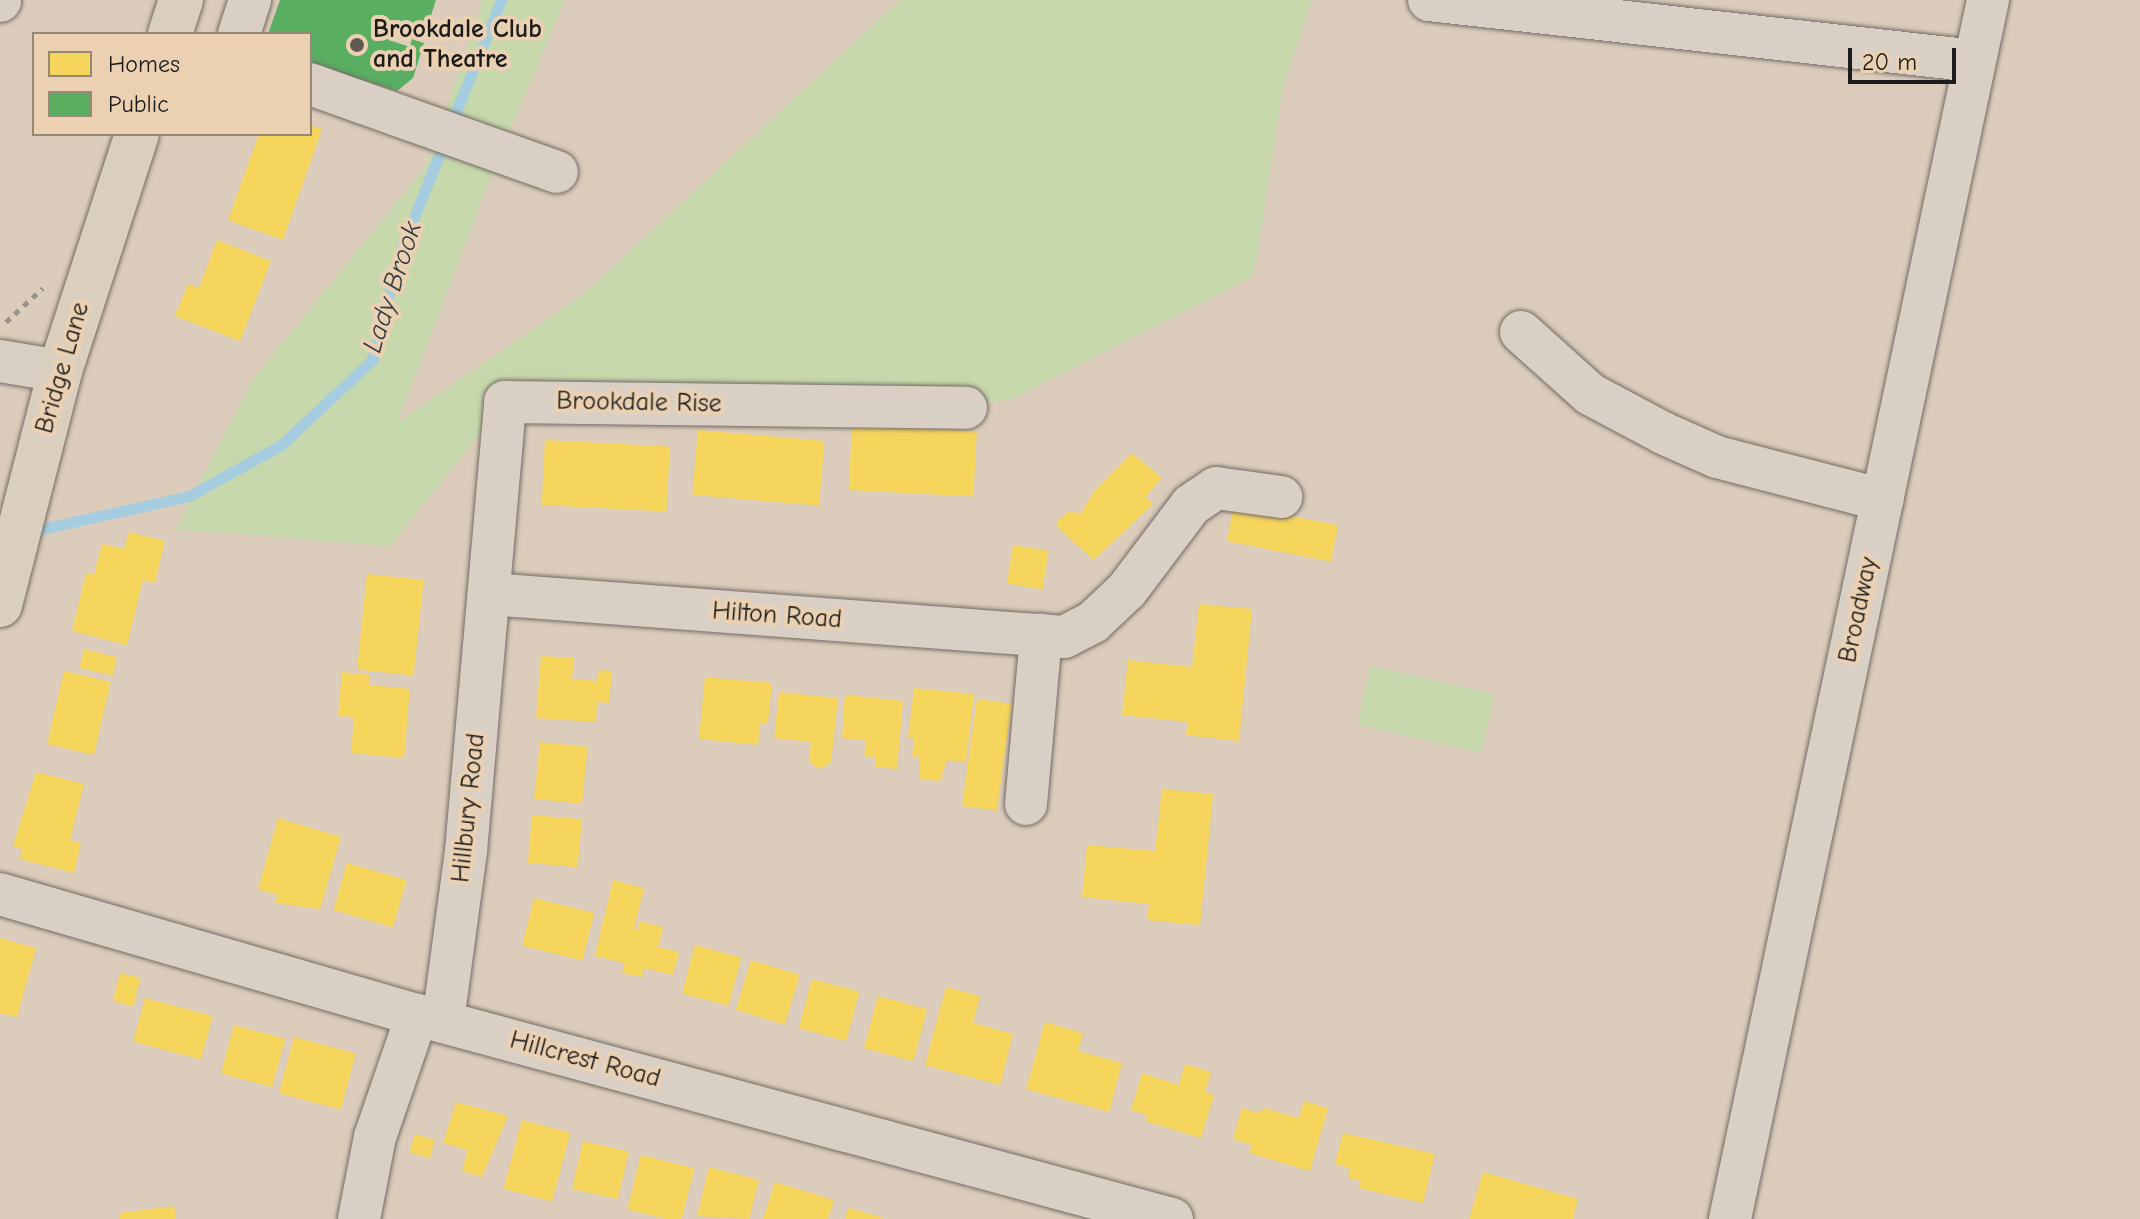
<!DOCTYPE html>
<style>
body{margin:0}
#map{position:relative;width:2140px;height:1219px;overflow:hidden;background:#dcccbb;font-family:"Comic Neue",sans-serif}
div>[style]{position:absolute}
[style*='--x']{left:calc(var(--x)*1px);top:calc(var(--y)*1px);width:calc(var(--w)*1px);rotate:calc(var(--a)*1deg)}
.green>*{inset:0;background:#c7d8ac;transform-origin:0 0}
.homes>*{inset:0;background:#f6d55c;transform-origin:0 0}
.public>*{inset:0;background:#5aae61}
.stream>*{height:11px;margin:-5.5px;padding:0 5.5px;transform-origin:5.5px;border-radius:5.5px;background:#a5cddf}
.path>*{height:5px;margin-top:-2.5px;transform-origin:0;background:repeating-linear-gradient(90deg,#99928a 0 6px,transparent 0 12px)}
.roads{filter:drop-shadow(0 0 2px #726b64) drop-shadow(0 0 2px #726b64)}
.minor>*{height:42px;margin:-21px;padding:0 21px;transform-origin:21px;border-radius:21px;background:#d9cfc4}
.major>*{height:44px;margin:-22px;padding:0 22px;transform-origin:22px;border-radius:22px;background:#dacfbf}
.dots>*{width:22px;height:22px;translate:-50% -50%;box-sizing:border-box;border:4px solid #ebd1b2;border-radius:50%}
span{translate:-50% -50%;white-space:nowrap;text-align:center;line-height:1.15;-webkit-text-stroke:8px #ebd1b2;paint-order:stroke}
.poi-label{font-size:26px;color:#1c1c1c;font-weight:700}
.left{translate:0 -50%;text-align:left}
.street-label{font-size:26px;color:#1c1c1c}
.water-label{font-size:28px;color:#333f46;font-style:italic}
.legend{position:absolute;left:32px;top:32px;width:280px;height:104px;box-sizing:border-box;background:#ebd1b2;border:2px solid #988976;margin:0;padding:10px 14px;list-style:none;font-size:24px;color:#1c1c1c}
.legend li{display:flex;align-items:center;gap:16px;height:40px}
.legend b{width:40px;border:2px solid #988976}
.scale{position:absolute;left:1848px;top:48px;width:108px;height:36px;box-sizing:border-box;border:4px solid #1c1c1c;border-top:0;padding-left:10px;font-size:24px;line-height:28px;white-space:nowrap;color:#1c1c1c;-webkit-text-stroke:6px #ebd1b2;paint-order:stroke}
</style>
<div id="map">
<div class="green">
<div style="clip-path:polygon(483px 0,565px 0,494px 168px,397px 423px,586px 292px,900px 0,1312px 0,1283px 87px,1254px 276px,1014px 398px,966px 408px,505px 402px,390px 546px,176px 529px,253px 379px,427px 165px)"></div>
<div style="left:1371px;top:666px;width:127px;height:60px;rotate:13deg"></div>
</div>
<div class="homes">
<div style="clip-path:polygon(310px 125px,322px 129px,283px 240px,228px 220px,259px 134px,310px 134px)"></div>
<div style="clip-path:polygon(217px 240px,271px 261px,240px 341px,175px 316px,188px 284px,199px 288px)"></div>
<div style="left:852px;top:425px;width:125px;height:65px;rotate:3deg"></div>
<div style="left:698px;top:430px;width:127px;height:65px;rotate:5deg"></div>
<div style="left:545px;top:440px;width:125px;height:65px;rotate:3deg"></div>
<div style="clip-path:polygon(1132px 453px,1162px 478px,1145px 497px,1153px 504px,1094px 560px,1057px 527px,1058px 520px,1069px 512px,1081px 513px,1094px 491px)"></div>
<div style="left:1234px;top:505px;width:106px;height:37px;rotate:11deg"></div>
<div style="clip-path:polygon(129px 532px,165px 541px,155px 583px,143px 580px,127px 645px,72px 631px,86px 573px,94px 575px,102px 544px,124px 549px)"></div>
<div style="left:1013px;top:545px;width:36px;height:39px;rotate:9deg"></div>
<div style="left:367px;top:574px;width:57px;height:96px;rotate:6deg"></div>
<div style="clip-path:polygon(1199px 604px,1252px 609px,1239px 741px,1186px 735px,1188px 722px,1122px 715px,1128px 660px,1192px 667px)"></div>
<div style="left:84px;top:649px;width:34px;height:19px;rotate:14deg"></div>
<div style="clip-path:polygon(541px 656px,574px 658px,572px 679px,597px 681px,599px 670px,612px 671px,609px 703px,597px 702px,596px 722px,536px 718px)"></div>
<div style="left:64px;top:671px;width:48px;height:75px;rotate:13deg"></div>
<div style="clip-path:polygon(342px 672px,370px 675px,369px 685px,410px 689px,404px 758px,351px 753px,354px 717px,338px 716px)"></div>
<div style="clip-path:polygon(705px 677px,772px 683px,768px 723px,760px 723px,758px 745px,699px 739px)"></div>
<div style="clip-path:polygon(914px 688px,974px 694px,966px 762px,947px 760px,940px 781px,920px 779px,919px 757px,912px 756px,914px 738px,908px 738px)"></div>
<div style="clip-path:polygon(779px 692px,838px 698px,831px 762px,824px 767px,818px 769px,809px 761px,811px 742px,774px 738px)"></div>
<div style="clip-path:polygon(845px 695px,903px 701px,897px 769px,875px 767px,876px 757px,864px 756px,866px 740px,842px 738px)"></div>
<div style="left:977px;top:699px;width:35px;height:108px;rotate:8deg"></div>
<div style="left:540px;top:742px;width:48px;height:57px;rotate:6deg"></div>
<div style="clip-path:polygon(36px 772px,84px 784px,70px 840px,81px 843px,74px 873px,20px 859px,22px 849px,13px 846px)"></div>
<div style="clip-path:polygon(1162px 789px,1213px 794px,1200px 925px,1147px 920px,1149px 904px,1082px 897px,1087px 845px,1155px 851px)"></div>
<div style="left:532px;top:815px;width:50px;height:48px;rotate:5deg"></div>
<div style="clip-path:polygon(278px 818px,341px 837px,320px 909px,275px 903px,278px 895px,258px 889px)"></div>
<div style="left:347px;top:863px;width:62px;height:49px;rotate:16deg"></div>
<div style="clip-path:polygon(613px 880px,644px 888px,634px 929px,638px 930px,639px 921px,663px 927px,658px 947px,679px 952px,673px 975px,644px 968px,642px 977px,622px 973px,625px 963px,595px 956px)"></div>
<div style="left:534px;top:898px;width:62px;height:49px;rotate:14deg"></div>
<div style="clip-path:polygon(0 938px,36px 948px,17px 1017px,0 1013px)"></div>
<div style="left:695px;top:945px;width:48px;height:50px;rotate:15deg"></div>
<div style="left:751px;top:960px;width:51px;height:52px;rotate:17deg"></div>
<div style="left:120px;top:973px;width:21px;height:29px;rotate:14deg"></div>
<div style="left:812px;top:979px;width:49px;height:51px;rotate:15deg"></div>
<div style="clip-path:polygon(946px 987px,980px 996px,973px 1023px,1013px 1034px,1000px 1085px,925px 1065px)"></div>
<div style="left:878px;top:996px;width:51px;height:54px;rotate:15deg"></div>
<div style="left:145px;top:998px;width:70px;height:45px;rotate:15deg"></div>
<div style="clip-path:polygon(1045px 1022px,1083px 1033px,1078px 1051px,1122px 1063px,1109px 1112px,1026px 1089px)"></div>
<div style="left:234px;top:1025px;width:53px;height:50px;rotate:15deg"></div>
<div style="left:294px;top:1037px;width:64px;height:58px;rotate:15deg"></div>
<div style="clip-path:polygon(1185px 1064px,1211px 1072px,1205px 1092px,1214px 1095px,1201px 1138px,1145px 1121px,1147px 1115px,1131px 1110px,1142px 1073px,1179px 1085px)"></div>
<div style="clip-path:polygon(1304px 1101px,1328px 1108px,1310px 1171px,1249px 1153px,1252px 1145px,1233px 1139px,1242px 1108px,1259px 1113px,1264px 1108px,1299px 1118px)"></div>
<div style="clip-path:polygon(456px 1102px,508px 1116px,482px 1177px,462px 1171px,468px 1150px,443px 1143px)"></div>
<div style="left:522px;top:1120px;width:50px;height:71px;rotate:15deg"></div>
<div style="clip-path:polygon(1343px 1133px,1435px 1154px,1423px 1203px,1359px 1188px,1361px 1181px,1348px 1178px,1350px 1168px,1335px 1164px)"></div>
<div style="left:415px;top:1134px;width:21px;height:19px;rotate:17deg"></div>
<div style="left:583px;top:1141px;width:47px;height:49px;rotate:13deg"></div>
<div style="left:641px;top:1155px;width:55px;height:56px;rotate:14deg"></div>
<div style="clip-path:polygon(709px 1167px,759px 1180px,749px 1219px,697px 1216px)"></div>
<div style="clip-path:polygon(1483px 1172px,1578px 1199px,1573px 1219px,1469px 1219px)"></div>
<div style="clip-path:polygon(775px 1182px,834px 1200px,828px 1219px,763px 1219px)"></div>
<div style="clip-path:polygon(174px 1206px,176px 1219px,120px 1219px,119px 1213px)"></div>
<div style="clip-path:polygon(848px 1208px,884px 1218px,884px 1219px,845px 1219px)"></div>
</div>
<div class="public">
<div style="clip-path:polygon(280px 0,436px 0,425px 34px,394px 24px,389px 40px,410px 47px,412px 39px,424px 43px,413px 78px,397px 91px,310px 63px,310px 34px,268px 34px)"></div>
</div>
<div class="stream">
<div style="--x:451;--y:124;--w:134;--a:-68"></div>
<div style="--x:28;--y:532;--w:165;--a:-12.6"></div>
<div style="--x:189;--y:496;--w:105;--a:-29"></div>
<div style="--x:281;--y:445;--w:125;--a:-43"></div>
<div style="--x:372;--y:360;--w:112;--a:-75.5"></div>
<div style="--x:400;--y:252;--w:121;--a:-68.1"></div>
</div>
<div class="path">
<div style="--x:6;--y:322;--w:50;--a:-42.6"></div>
</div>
<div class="roads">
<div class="minor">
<div style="--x:1429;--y:0;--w:549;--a:6.37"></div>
<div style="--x:0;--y:1;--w:1;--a:-90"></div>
<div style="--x:239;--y:34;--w:36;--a:-72"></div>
<div style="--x:310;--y:84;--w:262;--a:19.6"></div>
<div style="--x:1521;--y:332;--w:93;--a:41.9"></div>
<div style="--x:1590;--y:394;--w:83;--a:28.1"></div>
<div style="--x:1663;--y:433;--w:59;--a:24"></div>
<div style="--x:1717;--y:457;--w:171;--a:14.5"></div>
<div style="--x:0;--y:361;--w:61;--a:9.5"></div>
<div style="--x:489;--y:594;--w:577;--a:4.28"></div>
<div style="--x:1064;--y:637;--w:33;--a:-27"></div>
<div style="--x:1093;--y:622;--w:47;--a:-43.3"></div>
<div style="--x:1127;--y:590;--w:106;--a:-53"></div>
<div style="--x:1191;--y:505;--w:30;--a:-34"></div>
<div style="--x:1216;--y:488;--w:66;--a:7.9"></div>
<div style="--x:1026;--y:804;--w:170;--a:-84.9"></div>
<div style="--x:0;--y:894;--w:434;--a:16.2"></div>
<div style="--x:417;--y:1015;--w:782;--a:15.12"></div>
<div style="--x:443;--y:1021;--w:172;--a:-82.3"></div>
<div style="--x:466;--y:851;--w:451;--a:-85"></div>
<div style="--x:505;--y:402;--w:461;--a:0.7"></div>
<div style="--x:359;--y:1219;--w:84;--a:-79"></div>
<div style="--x:375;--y:1137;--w:129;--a:-71"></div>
<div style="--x:1730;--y:1219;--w:1246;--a:-78.05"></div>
</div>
<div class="major">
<div style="--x:170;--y:34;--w:36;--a:-72"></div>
<div style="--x:0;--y:605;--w:242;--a:-75.6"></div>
<div style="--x:60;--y:371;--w:249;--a:-72"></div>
</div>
</div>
<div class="dots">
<div style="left:357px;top:45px;background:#5f5a54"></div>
</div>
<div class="poi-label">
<span class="left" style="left:373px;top:45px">Brookdale Club<br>and Theatre</span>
</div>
<div class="street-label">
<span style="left:63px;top:368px;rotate:-74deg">Bridge Lane</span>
<span style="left:639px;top:403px;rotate:1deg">Brookdale Rise</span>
<span style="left:1859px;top:610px;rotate:-78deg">Broadway</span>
<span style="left:777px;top:616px;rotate:4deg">Hilton Road</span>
<span style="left:469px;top:808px;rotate:-84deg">Hillbury Road</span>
<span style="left:585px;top:1060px;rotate:15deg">Hillcrest Road</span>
</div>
<div class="water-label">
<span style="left:392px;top:287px;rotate:-72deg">Lady Brook</span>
</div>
<ul class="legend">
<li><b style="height:22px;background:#f6d55c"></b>Homes</li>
<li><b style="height:22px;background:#5aae61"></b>Public</li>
</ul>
<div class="scale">20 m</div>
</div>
